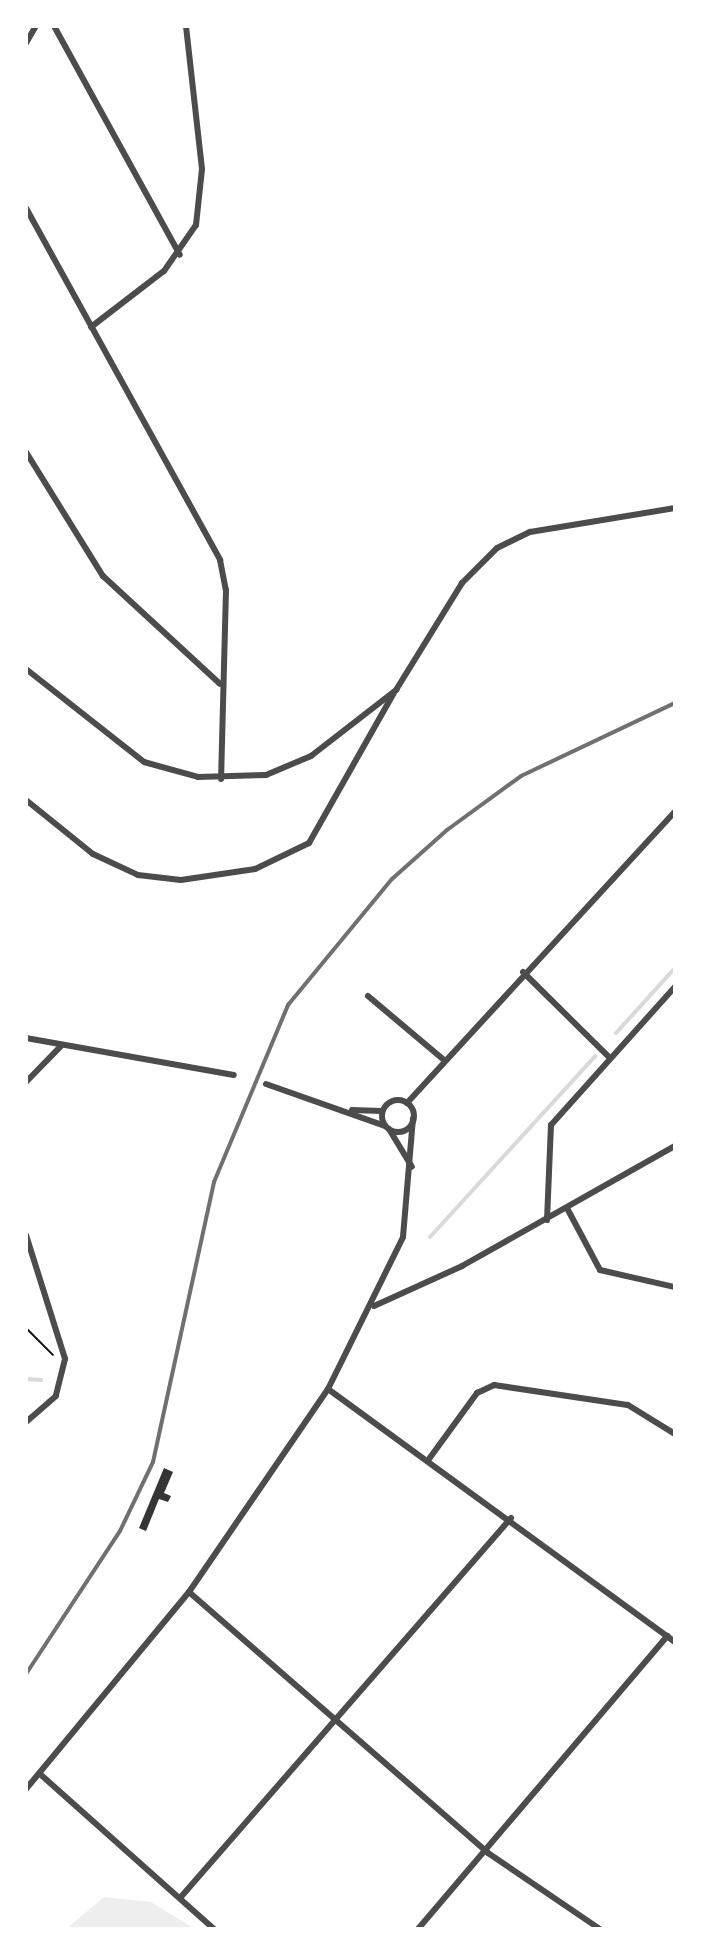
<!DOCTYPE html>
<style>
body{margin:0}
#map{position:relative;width:701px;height:1955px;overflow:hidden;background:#fff;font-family:"Roboto Condensed",sans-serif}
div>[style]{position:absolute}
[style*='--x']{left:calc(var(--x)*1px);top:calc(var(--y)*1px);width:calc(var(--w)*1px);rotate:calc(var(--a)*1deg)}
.green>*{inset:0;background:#eee}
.stream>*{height:4px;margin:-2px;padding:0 2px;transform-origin:2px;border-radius:2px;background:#d9d9d9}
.building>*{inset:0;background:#353535}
.path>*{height:2px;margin:-1px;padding:0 1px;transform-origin:1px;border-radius:1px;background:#111}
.minor>*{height:6px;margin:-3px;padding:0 3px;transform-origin:3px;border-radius:3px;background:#4c4c4c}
.minor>.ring{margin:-3px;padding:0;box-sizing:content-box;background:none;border:6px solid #4c4c4c;border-radius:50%}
.rail>*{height:4px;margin:-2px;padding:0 2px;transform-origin:2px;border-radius:2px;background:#707070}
span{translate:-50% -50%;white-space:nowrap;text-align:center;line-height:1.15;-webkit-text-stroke:8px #fff;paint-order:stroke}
.frame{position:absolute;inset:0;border:28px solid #fff;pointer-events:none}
</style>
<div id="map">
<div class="green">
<div style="clip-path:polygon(104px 1897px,151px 1902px,195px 1929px,66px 1929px)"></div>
</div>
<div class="stream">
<div style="--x:616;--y:1033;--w:88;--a:-47.8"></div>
<div style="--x:430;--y:1237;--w:245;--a:-47.6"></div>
<div style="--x:26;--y:1379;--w:15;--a:4"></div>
</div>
<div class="building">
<div style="clip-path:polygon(164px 1468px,173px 1472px,164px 1493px,171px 1496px,168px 1502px,159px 1499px,146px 1531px,139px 1528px)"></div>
</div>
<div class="path">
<div style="--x:26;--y:1328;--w:38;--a:45"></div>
</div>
<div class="minor">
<div style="--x:54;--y:26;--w:261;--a:61.2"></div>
<div style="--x:26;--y:43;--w:20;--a:-60"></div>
<div style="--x:26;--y:208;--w:402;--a:61.1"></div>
<div style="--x:220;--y:560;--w:31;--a:79"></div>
<div style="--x:226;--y:590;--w:189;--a:91.5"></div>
<div style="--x:91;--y:327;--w:92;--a:-37.5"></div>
<div style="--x:164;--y:271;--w:56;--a:-55.2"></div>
<div style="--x:196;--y:225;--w:56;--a:-83.9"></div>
<div style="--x:202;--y:169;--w:144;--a:-96.4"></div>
<div style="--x:26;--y:452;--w:146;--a:58.2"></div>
<div style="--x:103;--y:576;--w:159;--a:42.7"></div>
<div style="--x:26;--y:669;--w:150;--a:38.2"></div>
<div style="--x:144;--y:762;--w:56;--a:15.5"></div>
<div style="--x:198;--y:777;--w:68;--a:-1.7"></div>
<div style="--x:266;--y:775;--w:49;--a:-22.9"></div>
<div style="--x:311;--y:756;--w:108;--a:-37.8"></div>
<div style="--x:396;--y:690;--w:126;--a:-58.3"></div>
<div style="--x:462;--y:583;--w:49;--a:-45"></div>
<div style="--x:497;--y:548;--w:37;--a:-26"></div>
<div style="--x:530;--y:532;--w:147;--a:-9.4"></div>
<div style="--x:26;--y:800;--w:86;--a:38.9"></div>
<div style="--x:93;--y:854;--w:50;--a:25"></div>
<div style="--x:138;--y:875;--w:43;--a:6.6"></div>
<div style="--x:181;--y:880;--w:75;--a:-8.5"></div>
<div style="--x:255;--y:869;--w:60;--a:-25.7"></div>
<div style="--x:309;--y:843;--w:172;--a:-60.5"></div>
<div style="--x:523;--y:972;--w:120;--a:44.7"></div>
<div style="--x:368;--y:996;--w:99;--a:40.1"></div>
<div style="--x:26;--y:1038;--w:211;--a:10.1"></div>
<div style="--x:26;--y:1082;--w:50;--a:-45.8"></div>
<div style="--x:266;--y:1084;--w:126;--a:19.4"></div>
<div class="ring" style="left:382px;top:1100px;width:26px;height:26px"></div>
<div style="--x:407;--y:1103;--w:396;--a:-47.4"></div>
<div style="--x:352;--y:1110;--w:30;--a:2"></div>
<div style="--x:389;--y:1129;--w:44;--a:58.8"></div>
<div style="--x:568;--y:1210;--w:68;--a:61.9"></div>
<div style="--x:600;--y:1270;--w:77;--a:12.8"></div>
<div style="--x:547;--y:1220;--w:95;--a:-87.6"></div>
<div style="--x:551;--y:1125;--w:186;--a:-48.1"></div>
<div style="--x:26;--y:1235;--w:130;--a:72.5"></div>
<div style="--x:65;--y:1359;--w:38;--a:104"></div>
<div style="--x:56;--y:1396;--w:40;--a:139"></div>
<div style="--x:374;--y:1306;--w:97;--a:-24.4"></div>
<div style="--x:462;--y:1266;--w:244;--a:-29.4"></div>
<div style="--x:328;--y:1389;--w:429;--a:36.1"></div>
<div style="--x:429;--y:1459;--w:82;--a:-54"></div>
<div style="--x:477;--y:1393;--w:19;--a:-25"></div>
<div style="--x:494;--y:1385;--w:135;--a:8.5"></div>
<div style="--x:628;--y:1405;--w:55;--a:31.7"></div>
<div style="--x:189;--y:1592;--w:397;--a:41.1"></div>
<div style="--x:488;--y:1853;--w:135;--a:34.2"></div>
<div style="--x:40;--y:1774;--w:233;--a:41.7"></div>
<div style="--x:26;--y:1789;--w:256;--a:-50.4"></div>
<div style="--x:189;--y:1592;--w:246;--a:-55.6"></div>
<div style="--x:328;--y:1389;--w:169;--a:-63.7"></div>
<div style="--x:403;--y:1237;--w:119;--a:-85.2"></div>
<div style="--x:180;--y:1898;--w:504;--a:-48.94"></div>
<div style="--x:418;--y:1929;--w:385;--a:-49.6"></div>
</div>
<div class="rail">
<div style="--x:26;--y:1674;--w:171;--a:-56.7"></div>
<div style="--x:120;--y:1531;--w:76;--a:-64.4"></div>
<div style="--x:153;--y:1462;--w:287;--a:-77.7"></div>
<div style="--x:214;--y:1182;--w:192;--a:-67.3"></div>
<div style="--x:288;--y:1005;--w:163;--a:-50.5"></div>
<div style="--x:392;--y:879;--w:74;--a:-41.7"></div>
<div style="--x:447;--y:830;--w:92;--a:-36.1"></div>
<div style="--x:521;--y:776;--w:170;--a:-25.4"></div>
</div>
<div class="frame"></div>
</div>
